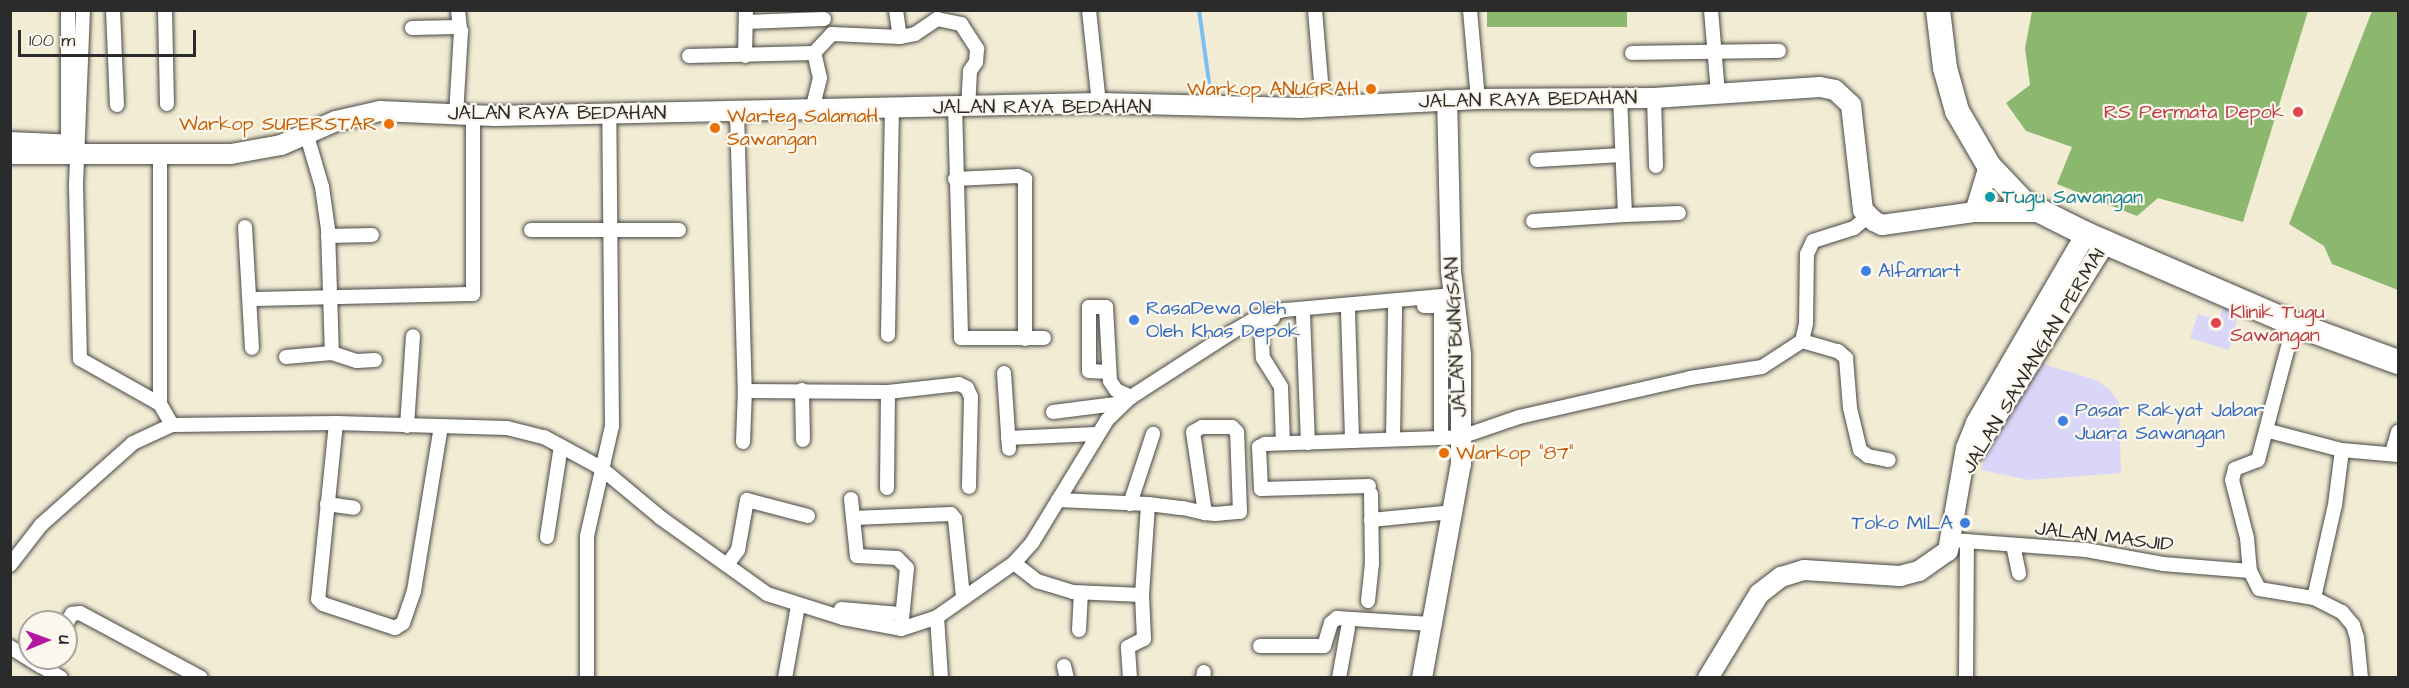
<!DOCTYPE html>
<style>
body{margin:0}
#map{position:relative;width:2409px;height:688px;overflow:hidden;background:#f2ecd5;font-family:"Architects Daughter",sans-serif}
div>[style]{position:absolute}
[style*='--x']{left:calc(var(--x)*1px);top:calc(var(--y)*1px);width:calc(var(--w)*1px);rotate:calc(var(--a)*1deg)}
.built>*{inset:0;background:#dad6f7}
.forest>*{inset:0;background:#8cb76e;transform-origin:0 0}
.stream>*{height:4px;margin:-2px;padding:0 2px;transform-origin:2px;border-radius:2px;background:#7cbff2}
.roads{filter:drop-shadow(0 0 2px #494844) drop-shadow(0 0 2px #494844)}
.street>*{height:14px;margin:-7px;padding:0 7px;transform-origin:7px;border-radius:7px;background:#fff}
.secondary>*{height:20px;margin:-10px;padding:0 10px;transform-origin:10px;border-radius:10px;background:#fff}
.highway>*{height:24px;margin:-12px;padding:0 12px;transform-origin:12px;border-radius:12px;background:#fff}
.dots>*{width:16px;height:16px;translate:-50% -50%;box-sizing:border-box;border:3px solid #fbf7ec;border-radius:50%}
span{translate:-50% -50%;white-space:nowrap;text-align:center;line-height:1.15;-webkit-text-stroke:4.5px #fbf7ec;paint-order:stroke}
.food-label{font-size:20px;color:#c56008}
.right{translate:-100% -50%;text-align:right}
.left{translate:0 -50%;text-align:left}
.street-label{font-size:20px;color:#2b2b2b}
.health-label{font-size:20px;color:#be3a42}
.culture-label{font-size:20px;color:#0d838f}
.shop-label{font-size:20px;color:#366cbe}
.frame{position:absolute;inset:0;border:12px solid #2b2b2b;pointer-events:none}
.north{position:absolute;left:18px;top:610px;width:60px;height:60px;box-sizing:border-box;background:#fbf7ec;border:2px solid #a8a59f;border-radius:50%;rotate:89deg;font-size:16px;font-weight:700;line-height:24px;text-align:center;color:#2b2b2b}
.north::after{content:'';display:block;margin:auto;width:21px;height:27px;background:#b5179e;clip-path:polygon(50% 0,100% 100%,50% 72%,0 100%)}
.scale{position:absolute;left:18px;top:30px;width:178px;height:27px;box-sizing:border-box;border:3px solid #2b2b2b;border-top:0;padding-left:8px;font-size:18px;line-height:21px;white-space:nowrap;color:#2b2b2b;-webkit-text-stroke:4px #fbf7ec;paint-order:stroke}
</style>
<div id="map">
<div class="built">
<div style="clip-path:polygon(2225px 302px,2241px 307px,2229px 350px,2190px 338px,2198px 314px,2219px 320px)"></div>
<div style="clip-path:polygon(2040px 363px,2096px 380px,2110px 390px,2119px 403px,2121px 473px,2029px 480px,1981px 470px,1986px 451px)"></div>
</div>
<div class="forest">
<div style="left:1487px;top:11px;width:140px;height:16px"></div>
<div style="clip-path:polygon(2032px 11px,2308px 11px,2243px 222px,2158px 198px,2137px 216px,2057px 184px,2072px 147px,2026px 131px,2006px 103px,2030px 85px,2025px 48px)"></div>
<div style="clip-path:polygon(2372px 11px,2398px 11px,2398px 290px,2332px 264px,2324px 246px,2289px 224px)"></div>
</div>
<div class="stream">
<div style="--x:1199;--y:10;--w:73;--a:82.1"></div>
</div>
<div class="roads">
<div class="street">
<div style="--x:83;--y:10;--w:176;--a:92.3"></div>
<div style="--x:76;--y:186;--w:173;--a:88.7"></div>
<div style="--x:80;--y:359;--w:92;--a:29.4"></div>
<div style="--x:160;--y:404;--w:24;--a:60"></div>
<div style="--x:113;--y:10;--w:95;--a:87.6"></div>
<div style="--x:165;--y:10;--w:94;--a:88.8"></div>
<div style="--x:458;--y:10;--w:18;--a:84"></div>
<div style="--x:896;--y:10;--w:27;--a:82"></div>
<div style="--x:1089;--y:10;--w:94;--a:83.9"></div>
<div style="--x:1315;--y:10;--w:96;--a:85.2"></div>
<div style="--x:1470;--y:10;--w:89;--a:84.9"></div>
<div style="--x:1711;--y:10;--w:84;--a:85.2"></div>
<div style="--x:746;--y:22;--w:78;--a:-2.2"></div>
<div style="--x:412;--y:28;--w:45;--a:-1.3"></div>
<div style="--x:457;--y:27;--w:6;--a:45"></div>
<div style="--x:461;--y:31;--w:83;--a:93.4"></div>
<div style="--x:1632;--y:53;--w:147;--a:-0.8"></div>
<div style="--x:689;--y:56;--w:125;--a:-1.4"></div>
<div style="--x:745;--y:56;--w:46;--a:-88.8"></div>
<div style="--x:1654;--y:98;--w:68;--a:88.3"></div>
<div style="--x:955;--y:105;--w:233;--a:88.5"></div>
<div style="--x:961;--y:338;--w:83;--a:0"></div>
<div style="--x:812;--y:110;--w:33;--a:-76"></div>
<div style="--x:820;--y:78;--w:26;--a:-103"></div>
<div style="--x:814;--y:53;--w:26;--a:-47"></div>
<div style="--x:832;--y:34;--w:68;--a:2.5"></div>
<div style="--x:900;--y:37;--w:15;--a:-11"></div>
<div style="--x:915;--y:34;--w:27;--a:-34"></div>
<div style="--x:937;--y:19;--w:25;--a:12"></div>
<div style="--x:961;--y:24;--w:30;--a:57"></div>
<div style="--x:977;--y:49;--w:13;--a:94"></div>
<div style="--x:976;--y:62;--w:11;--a:124"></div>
<div style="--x:970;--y:71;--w:34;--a:93"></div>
<div style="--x:737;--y:112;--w:279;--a:88.4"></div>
<div style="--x:745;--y:391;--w:143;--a:0.4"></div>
<div style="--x:888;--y:392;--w:96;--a:90.6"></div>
<div style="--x:307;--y:136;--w:53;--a:73.6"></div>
<div style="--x:322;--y:187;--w:42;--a:81.9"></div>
<div style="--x:328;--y:229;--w:124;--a:88.2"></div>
<div style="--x:332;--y:353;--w:26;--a:18"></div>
<div style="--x:357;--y:361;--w:18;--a:-3"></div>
<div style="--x:10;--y:139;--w:66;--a:2.6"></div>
<div style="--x:68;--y:141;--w:131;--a:-90"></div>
<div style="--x:1537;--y:160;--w:85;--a:-3.4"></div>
<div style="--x:955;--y:179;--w:63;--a:-2.7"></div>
<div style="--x:1018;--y:176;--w:8;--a:23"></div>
<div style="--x:1025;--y:179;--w:160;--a:90"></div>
<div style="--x:1625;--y:215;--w:54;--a:-2.1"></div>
<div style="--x:1533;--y:221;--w:92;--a:-3.7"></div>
<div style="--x:1625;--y:215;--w:117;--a:-92.4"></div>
<div style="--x:245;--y:227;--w:121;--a:86.7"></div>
<div style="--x:531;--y:230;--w:148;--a:0"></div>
<div style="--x:328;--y:236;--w:44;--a:-1.3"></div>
<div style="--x:251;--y:299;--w:222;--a:-1.3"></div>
<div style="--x:473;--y:294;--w:178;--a:-90"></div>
<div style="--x:1424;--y:306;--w:17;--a:0"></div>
<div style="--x:1441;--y:306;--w:132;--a:90"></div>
<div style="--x:1348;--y:311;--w:130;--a:88.2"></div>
<div style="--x:1303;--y:314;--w:129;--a:87.8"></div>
<div style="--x:1273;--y:318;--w:13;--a:157"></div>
<div style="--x:1261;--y:323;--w:35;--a:87"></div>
<div style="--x:1263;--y:358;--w:34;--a:58"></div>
<div style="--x:1281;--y:387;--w:56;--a:88"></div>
<div style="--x:2294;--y:324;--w:141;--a:104.8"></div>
<div style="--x:2258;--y:460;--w:25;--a:159"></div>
<div style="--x:2235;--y:469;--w:11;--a:105"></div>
<div style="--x:2232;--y:480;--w:60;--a:75.5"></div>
<div style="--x:2247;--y:538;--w:33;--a:85"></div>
<div style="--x:2250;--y:571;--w:20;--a:63"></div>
<div style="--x:2259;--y:589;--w:56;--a:9.3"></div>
<div style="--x:2314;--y:598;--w:31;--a:27"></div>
<div style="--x:2342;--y:612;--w:17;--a:50"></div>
<div style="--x:2353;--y:625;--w:14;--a:73"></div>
<div style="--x:2357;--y:638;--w:40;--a:84.3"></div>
<div style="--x:888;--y:335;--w:227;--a:-89"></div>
<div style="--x:1802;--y:341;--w:37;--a:16"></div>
<div style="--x:1838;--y:351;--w:11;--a:41"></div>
<div style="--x:1846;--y:358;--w:50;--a:85.4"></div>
<div style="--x:1850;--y:408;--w:43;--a:76.6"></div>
<div style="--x:1860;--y:450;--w:10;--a:37"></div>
<div style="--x:1868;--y:456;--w:21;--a:11"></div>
<div style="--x:286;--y:357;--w:46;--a:-5"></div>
<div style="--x:1109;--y:372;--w:20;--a:-177"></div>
<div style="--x:1089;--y:371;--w:64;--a:-90"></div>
<div style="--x:1089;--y:307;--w:17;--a:0"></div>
<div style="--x:1106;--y:307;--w:74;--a:86.9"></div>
<div style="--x:1110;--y:381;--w:11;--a:56"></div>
<div style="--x:1116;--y:390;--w:17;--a:25"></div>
<div style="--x:1004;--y:373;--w:76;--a:86.2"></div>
<div style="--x:802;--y:390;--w:50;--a:88.9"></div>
<div style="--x:888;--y:392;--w:71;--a:-6.4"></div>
<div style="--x:959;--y:384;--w:9;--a:27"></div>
<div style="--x:967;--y:388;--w:10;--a:66"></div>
<div style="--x:971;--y:397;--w:90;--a:91.3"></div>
<div style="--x:160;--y:404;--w:250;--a:-90"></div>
<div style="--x:1053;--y:412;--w:71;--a:-7.3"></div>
<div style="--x:336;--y:423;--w:177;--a:95.8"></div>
<div style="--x:318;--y:599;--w:7;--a:45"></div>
<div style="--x:323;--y:604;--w:76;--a:18.4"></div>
<div style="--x:395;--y:628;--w:9;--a:-32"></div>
<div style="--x:403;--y:623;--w:34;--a:-71"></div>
<div style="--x:414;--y:591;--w:166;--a:-80.7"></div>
<div style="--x:407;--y:426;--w:90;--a:-86.2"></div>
<div style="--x:2269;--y:431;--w:75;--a:14.6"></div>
<div style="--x:2342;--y:450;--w:56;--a:5.1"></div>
<div style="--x:1008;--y:438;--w:88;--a:-2.6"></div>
<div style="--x:1393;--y:439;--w:131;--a:-89.1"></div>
<div style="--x:743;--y:442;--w:51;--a:-87.8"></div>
<div style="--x:2392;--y:453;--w:22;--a:-74"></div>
<div style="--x:1369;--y:486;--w:108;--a:178.4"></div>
<div style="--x:1261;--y:489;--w:42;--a:-92.7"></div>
<div style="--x:1259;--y:447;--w:7;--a:-27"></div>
<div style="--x:1265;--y:444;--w:196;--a:-2"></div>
<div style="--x:1461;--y:437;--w:61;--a:-19"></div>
<div style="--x:1519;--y:417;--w:175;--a:-12.8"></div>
<div style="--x:1690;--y:378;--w:73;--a:-8.7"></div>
<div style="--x:1762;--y:367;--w:48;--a:-33"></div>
<div style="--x:1802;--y:341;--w:18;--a:-77"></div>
<div style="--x:1806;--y:323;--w:69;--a:-89.2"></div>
<div style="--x:1807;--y:254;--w:14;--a:-65"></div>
<div style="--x:1813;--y:241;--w:43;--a:-17.6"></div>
<div style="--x:1854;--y:228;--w:17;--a:-40"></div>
<div style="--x:851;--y:499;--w:57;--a:84"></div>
<div style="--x:857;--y:556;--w:40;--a:2.9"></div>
<div style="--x:897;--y:558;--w:14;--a:45"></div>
<div style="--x:907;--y:568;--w:61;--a:95.6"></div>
<div style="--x:1058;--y:500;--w:90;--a:2.5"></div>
<div style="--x:1148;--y:504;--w:35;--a:7"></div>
<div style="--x:1183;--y:508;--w:23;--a:13"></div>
<div style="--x:1205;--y:513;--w:10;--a:6"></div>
<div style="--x:1215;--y:514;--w:25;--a:-5"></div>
<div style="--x:1240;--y:512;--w:80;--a:-92.1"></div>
<div style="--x:1237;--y:432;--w:7;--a:-135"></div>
<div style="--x:1232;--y:427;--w:30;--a:180"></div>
<div style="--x:1202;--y:427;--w:10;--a:151"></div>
<div style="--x:1193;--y:432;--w:82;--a:81.6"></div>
<div style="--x:327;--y:504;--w:27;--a:8"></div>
<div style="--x:1130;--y:504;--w:74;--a:-71.8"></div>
<div style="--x:853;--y:518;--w:98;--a:-2.3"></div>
<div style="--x:951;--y:514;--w:6;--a:51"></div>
<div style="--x:955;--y:519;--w:77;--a:84.1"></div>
<div style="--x:1371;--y:520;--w:81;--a:-5.6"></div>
<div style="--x:547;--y:537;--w:92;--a:-81.3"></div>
<div style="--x:1952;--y:540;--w:134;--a:4.3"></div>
<div style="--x:2086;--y:550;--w:78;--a:10.3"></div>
<div style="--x:2163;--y:564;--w:87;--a:4.6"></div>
<div style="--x:2013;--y:545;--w:29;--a:78"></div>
<div style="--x:1014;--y:563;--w:29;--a:38"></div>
<div style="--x:1037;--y:581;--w:38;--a:17"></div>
<div style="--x:1073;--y:592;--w:69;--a:2.5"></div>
<div style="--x:1142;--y:595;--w:91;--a:-86.2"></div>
<div style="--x:10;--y:565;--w:51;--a:-52.2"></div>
<div style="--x:41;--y:525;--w:123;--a:-41.7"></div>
<div style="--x:133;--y:443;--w:43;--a:-24.8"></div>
<div style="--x:172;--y:425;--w:164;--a:-0.7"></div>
<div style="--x:336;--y:423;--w:171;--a:1.7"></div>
<div style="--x:507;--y:428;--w:38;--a:14"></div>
<div style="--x:544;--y:437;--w:65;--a:28.5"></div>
<div style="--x:601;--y:468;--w:78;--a:39.8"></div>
<div style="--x:661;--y:518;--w:130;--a:35.6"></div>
<div style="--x:767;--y:594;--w:80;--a:17.5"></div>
<div style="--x:843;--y:618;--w:59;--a:10.7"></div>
<div style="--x:901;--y:629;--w:38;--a:-18"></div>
<div style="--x:937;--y:617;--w:94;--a:-35"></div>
<div style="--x:1014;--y:563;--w:27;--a:-48"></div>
<div style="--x:1032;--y:543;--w:144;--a:-58.6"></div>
<div style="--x:1107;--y:420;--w:33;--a:-44"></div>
<div style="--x:1131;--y:397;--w:120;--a:-32.8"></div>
<div style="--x:1232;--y:332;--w:30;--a:-30"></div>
<div style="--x:1258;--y:317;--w:28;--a:-15"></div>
<div style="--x:1285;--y:310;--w:170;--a:-5.1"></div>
<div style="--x:727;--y:565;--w:19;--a:-54"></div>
<div style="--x:738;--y:550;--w:51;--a:-79.8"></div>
<div style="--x:747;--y:500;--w:63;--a:14.7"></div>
<div style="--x:2314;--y:598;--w:95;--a:-77.3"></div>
<div style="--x:2335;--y:505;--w:55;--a:-82.7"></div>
<div style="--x:1368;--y:601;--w:37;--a:-84"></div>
<div style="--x:1372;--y:564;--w:70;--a:-90.8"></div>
<div style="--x:841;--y:609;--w:59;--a:4.8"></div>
<div style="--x:937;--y:617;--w:61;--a:86.2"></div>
<div style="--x:66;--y:624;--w:12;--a:-59"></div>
<div style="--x:72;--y:614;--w:8;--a:-7"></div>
<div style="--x:80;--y:613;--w:137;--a:28.2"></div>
<div style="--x:1079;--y:630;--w:36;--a:-87"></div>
<div style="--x:1260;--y:646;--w:64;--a:0"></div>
<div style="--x:1324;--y:646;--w:24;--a:-73"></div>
<div style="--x:1331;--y:623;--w:8;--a:-40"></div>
<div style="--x:1337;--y:618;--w:94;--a:3.7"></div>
<div style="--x:10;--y:647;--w:36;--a:32"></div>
<div style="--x:41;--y:666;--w:9;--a:-63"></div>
<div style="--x:41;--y:666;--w:23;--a:31"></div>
<div style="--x:1064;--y:666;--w:12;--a:76"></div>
<div style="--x:587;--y:678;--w:142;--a:-90"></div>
<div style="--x:587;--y:536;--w:113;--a:-77.2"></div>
<div style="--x:612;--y:426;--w:313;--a:-90.5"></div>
<div style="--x:785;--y:678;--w:73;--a:-79.8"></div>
<div style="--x:1130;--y:678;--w:31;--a:-94"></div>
<div style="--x:1128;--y:647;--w:18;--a:-27"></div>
<div style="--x:1144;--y:639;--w:44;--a:-92.6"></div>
<div style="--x:1203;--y:678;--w:6;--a:-81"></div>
<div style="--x:1339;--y:678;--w:51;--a:-79.8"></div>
<div style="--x:1966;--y:678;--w:137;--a:-89.6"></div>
</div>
<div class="secondary">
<div style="--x:10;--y:154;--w:221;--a:0"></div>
<div style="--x:231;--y:154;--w:51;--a:-10.2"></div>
<div style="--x:281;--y:145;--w:60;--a:-23.6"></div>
<div style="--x:336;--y:121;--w:45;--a:-12.8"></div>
<div style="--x:380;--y:111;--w:114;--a:2.5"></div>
<div style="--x:494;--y:116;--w:605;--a:-1.23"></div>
<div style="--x:1099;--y:103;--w:201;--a:1.4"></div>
<div style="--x:1300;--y:108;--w:178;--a:-2.9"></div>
<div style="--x:1478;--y:99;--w:176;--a:-0.3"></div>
<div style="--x:1654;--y:98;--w:166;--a:-3.8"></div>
<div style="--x:1820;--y:87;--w:15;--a:11"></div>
<div style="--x:1835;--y:90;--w:22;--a:43"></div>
<div style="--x:1851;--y:105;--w:106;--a:83.5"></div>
<div style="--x:1863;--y:210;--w:16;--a:45"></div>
<div style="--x:1874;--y:221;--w:9;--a:27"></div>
<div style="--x:1882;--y:225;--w:94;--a:-8"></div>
<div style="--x:1975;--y:212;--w:62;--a:0"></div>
<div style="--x:1975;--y:212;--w:48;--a:-73.1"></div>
<div style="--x:1975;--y:451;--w:248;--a:-58"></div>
<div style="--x:1422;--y:678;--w:218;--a:-79.7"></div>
<div style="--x:1461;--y:464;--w:109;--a:-90"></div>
<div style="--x:1461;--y:355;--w:85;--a:-96.8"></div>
<div style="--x:1451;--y:271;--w:171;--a:-91.3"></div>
<div style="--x:1708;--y:678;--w:98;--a:-58.7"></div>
<div style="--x:1759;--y:594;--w:28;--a:-38"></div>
<div style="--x:1781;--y:577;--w:24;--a:-17"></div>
<div style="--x:1804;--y:570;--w:96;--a:3.6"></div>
<div style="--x:1900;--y:576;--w:20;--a:-15"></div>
<div style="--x:1919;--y:571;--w:35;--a:-35"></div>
<div style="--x:1948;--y:551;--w:105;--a:-80.1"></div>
<div style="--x:1966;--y:448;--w:27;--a:-68"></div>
<div style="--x:1976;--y:423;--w:219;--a:-59.8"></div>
</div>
<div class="highway">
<div style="--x:1938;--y:10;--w:58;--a:83.1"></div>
<div style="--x:1945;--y:68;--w:45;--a:74.4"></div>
<div style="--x:1957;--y:111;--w:64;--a:59.8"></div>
<div style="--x:1989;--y:166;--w:51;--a:46.6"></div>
<div style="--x:2024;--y:203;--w:69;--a:26.6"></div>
<div style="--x:2086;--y:234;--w:227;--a:23.4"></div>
<div style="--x:2294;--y:324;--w:111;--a:20.1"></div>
</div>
</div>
<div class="dots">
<div style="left:1371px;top:89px;background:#e8710a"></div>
<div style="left:2298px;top:112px;background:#e0444e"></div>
<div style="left:389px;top:124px;background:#e8710a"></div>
<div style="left:715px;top:128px;background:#e8710a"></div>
<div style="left:1990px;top:197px;background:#0f9aa8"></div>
<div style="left:1866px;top:271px;background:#3f7fe0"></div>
<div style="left:1134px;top:320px;background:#3f7fe0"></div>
<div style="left:2216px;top:323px;background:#e0444e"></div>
<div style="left:2063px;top:421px;background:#3f7fe0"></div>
<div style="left:1444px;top:453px;background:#e8710a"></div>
<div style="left:1965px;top:523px;background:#3f7fe0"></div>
</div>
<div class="food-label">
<span class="right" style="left:1359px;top:89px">Warkop ANUGRAH</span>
<span class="left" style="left:727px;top:128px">Warteg SalamaH<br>Sawangan</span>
<span class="right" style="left:377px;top:124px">Warkop SUPERSTAR</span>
<span class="left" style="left:1456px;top:453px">Warkop "87"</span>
</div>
<div class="street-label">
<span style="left:1528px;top:100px;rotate:-1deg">JALAN RAYA BEDAHAN</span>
<span style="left:1042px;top:107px">JALAN RAYA BEDAHAN</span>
<span style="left:557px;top:113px">JALAN RAYA BEDAHAN</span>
<span style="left:1456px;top:337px;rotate:-93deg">JALAN BUNGSAN</span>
<span style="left:2034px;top:361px;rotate:-59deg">JALAN SAWANGAN PERMAI</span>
<span style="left:2104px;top:537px;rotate:7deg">JALAN MASJID</span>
</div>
<div class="health-label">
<span class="right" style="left:2284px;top:112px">RS Permata Depok</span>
<span class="left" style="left:2230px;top:324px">Klinik Tugu<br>Sawangan</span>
</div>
<div class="culture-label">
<span class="left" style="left:2002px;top:197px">Tugu Sawangan</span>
</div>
<div class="shop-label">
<span class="left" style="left:1878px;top:271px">Alfamart</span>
<span class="left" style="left:1146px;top:320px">RasaDewa Oleh<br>Oleh Khas Depok</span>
<span class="left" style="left:2075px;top:422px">Pasar Rakyat Jabar<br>Juara Sawangan</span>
<span class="right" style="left:1953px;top:523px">Toko MILA</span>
</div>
<div class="frame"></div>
<div class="north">U</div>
<div class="scale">100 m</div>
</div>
